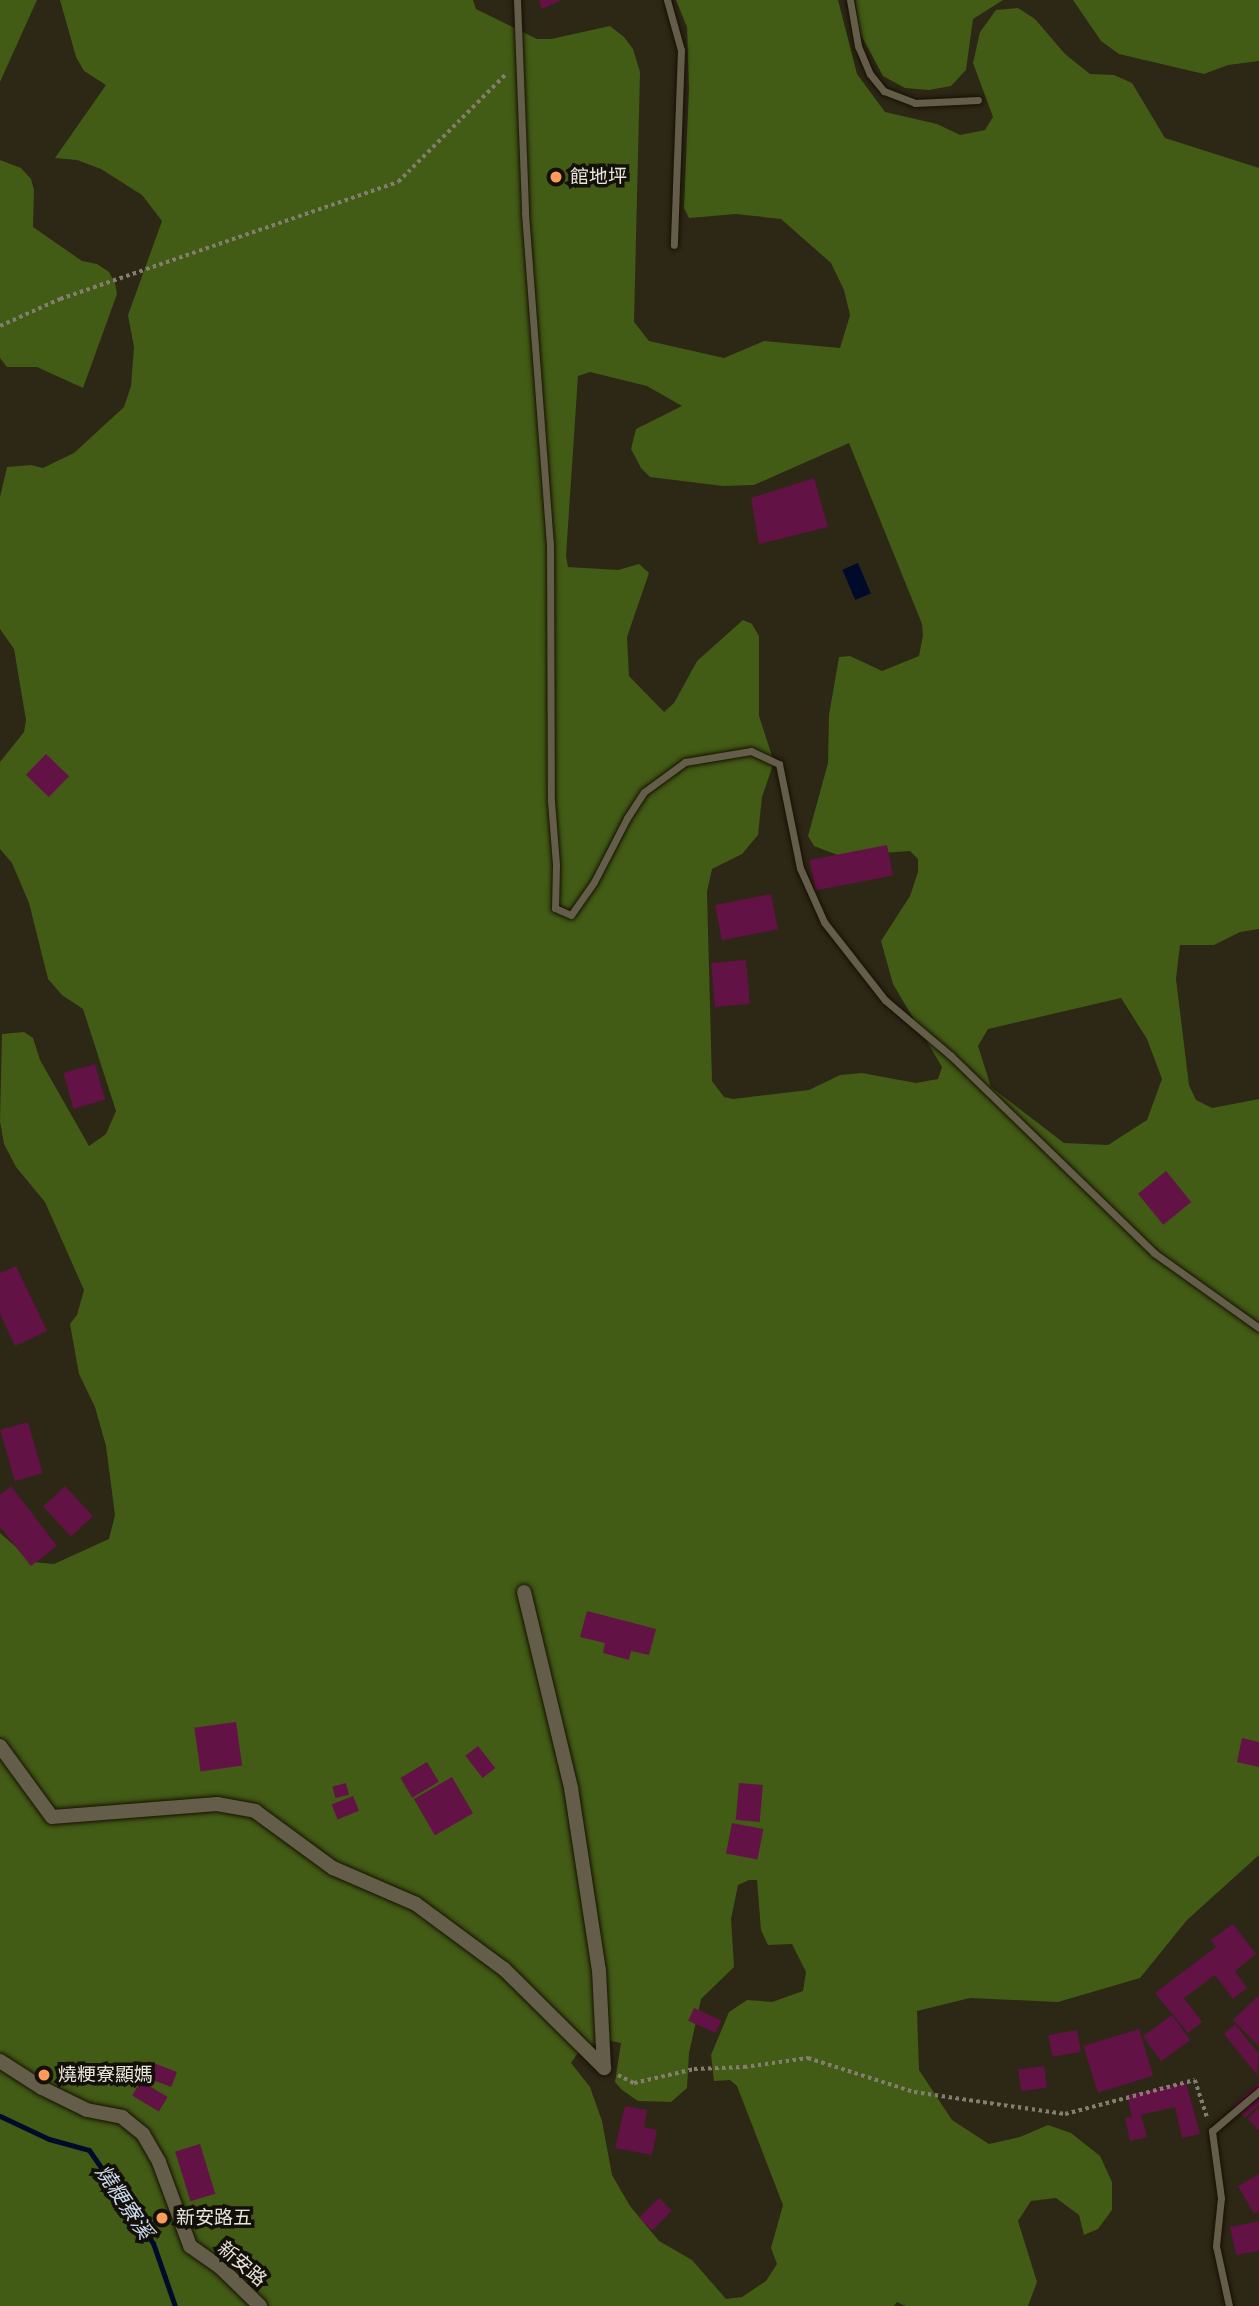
<!DOCTYPE html>
<meta charset="utf-8">
<style>
body{margin:0}
#map{position:relative;width:1259px;height:2306px;overflow:hidden;background:#2d2716;font-family:"Fira Sans Condensed","Noto Sans TC",sans-serif}
div>[style]{position:absolute}
[style*='--x']{left:calc(var(--x)*1px);top:calc(var(--y)*1px);width:calc(var(--w)*1px);rotate:calc(var(--a)*1deg)}
.forest>*{inset:0;background:#425b15}
.water>*{inset:0;background:#000a2b;transform-origin:0 0}
.stream>*{height:5px;margin:-2.5px;padding:0 2.5px;transform-origin:2.5px;border-radius:2.5px;background:#000a2b}
.building>*{inset:0;background:#621245;transform-origin:0 0}
.path>*{height:3.5px;margin-top:-1.75px;transform-origin:0;background:repeating-linear-gradient(90deg,#837e70 0 3.5px,transparent 0 7px)}
.roads{filter:drop-shadow(0 0 2px #161002) drop-shadow(0 0 2px #161002)}
.service>*{height:7px;margin:-3.5px;padding:0 3.5px;transform-origin:3.5px;border-radius:3.5px;background:#645d4a}
.minor>*{height:14px;margin:-7px;padding:0 7px;transform-origin:7px;border-radius:7px;background:#645d4a}
.dots>*{width:19px;height:19px;translate:-50% -50%;box-sizing:border-box;border:4px solid #131009;border-radius:50%}
span{translate:-50% -50%;white-space:nowrap;text-align:center;line-height:1.15;-webkit-text-stroke:7px #131009;paint-order:stroke}
.poi-label{font-size:19px;color:#e9e5da}
.left{translate:0 -50%;text-align:left}
.street-label{font-size:19px;color:#e9e5da}
.water-label{font-size:21px;color:#cddbee;font-style:italic}
</style>
<div id="map">
<div class="forest">
<div style="clip-path:polygon(0 0,37px 0,0 82px)"></div>
<div style="clip-path:polygon(evenodd,60px 0,473px 0,476px 9px,537px 39px,551px 39px,610px 26px,624px 37px,633px 49px,640px 72px,634px 322px,649px 341px,724px 358px,764px 341px,840px 348px,850px 315px,844px 290px,831px 263px,781px 219px,736px 214px,689px 218px,684px 208px,689px 88px,687px 27px,676px 0,838px 0,857px 74px,885px 112px,937px 124px,960px 135px,985px 130px,993px 117px,973px 63px,980px 32px,996px 10px,1018px 8px,1035px 19px,1065px 54px,1090px 74px,1114px 75px,1132px 83px,1165px 138px,1259px 168px,1259px 929px,1240px 932px,1214px 945px,1180px 945px,1176px 979px,1189px 1085px,1196px 1100px,1212px 1108px,1259px 1099px,1259px 1855px,1187px 1920px,1140px 1978px,1058px 2002px,970px 1998px,917px 2011px,919px 2070px,952px 2120px,989px 2144px,1020px 2137px,1048px 2125px,1071px 2133px,1100px 2156px,1112px 2182px,1112px 2210px,1098px 2229px,1084px 2235px,1079px 2215px,1056px 2198px,1031px 2201px,1018px 2221px,1037px 2282px,1028px 2306px,905px 2306px,897px 2302px,894px 2306px,0 2306px,0 1533px,33px 1562px,54px 1564px,109px 1539px,115px 1515px,106px 1446px,95px 1407px,79px 1374px,70px 1324px,77px 1315px,84px 1290px,45px 1202px,16px 1167px,4px 1144px,0 1121px,2px 1034px,24px 1032px,33px 1038px,40px 1060px,89px 1146px,106px 1134px,116px 1111px,83px 1009px,62px 995px,48px 979px,29px 903px,12px 863px,0 849px,0 762px,24px 732px,26px 720px,14px 649px,0 629px,0 497px,7px 467px,31px 465px,43px 468px,53px 463px,74px 453px,124px 407px,131px 386px,134px 347px,128px 315px,162px 221px,142px 195px,101px 169px,77px 160px,55px 158px,106px 85px,84px 71px,76px 57px,60px 0,590px 372px,647px 386px,682px 406px,636px 429px,631px 449px,641px 468px,650px 477px,723px 486px,754px 485px,849px 443px,922px 624px,923px 635px,919px 656px,882px 671px,850px 656px,839px 657px,829px 715px,828px 763px,808px 836px,814px 846px,840px 856px,910px 851px,918px 859px,918px 872px,910px 896px,881px 941px,893px 984px,942px 1067px,938px 1079px,916px 1083px,862px 1073px,840px 1075px,809px 1090px,733px 1099px,724px 1097px,712px 1081px,707px 892px,712px 869px,742px 854px,758px 835px,762px 797px,774px 762px,759px 716px,759px 636px,752px 624px,743px 620px,697px 661px,674px 703px,664px 712px,629px 676px,627px 637px,649px 573px,639px 564px,618px 570px,568px 567px,566px 556px,578px 376px,590px 372px,60px 0,1121px 998px,1147px 1039px,1162px 1079px,1147px 1120px,1108px 1145px,1064px 1143px,991px 1087px,978px 1046px,988px 1029px,1121px 998px,60px 0,749px 1880px,757px 1880px,761px 1930px,768px 1945px,792px 1944px,806px 1972px,803px 1991px,772px 2002px,747px 2000px,729px 2012px,711px 2055px,714px 2081px,730px 2080px,737px 2086px,783px 2205px,771px 2248px,777px 2264px,766px 2281px,742px 2297px,726px 2299px,692px 2260px,659px 2241px,630px 2206px,612px 2175px,602px 2121px,590px 2087px,571px 2063px,577px 2054px,606px 2040px,621px 2043px,615px 2082px,622px 2090px,638px 2101px,671px 2102px,687px 2088px,689px 2053px,701px 1999px,734px 1967px,731px 1919px,738px 1885px,749px 1880px)"></div>
<div style="clip-path:polygon(855px 0,1003px 0,973px 19px,966px 70px,951px 86px,929px 90px,905px 88px,883px 76px,860px 33px)"></div>
<div style="clip-path:polygon(1073px 0,1259px 0,1259px 61px,1228px 65px,1204px 74px,1119px 54px,1101px 41px)"></div>
<div style="clip-path:polygon(0 160px,21px 168px,31px 179px,34px 190px,33px 227px,82px 261px,97px 264px,109px 272px,115px 283px,117px 294px,83px 388px,37px 367px,7px 367px,0 358px)"></div>
</div>
<div class="water">
<div style="left:858px;top:563px;width:33px;height:17px;rotate:67deg"></div>
</div>
<div class="stream">
<div style="--x:0;--y:2116;--w:54;--a:25.1"></div>
<div style="--x:49;--y:2139;--w:41;--a:15.4"></div>
<div style="--x:89;--y:2150;--w:113;--a:55.5"></div>
<div style="--x:153;--y:2243;--w:67;--a:70.8"></div>
</div>
<div class="building">
<div style="clip-path:polygon(539px 0,562px 0,542px 9px)"></div>
<div style="clip-path:polygon(814px 478px,828px 527px,759px 544px,751px 498px)"></div>
<div style="left:46px;top:754px;width:32px;height:29px;rotate:44deg"></div>
<div style="left:887px;top:845px;width:31px;height:79px;rotate:79deg"></div>
<div style="left:771px;top:894px;width:36px;height:57px;rotate:79deg"></div>
<div style="left:746px;top:960px;width:44px;height:35px;rotate:85deg"></div>
<div style="left:95px;top:1064px;width:37px;height:33px;rotate:74deg"></div>
<div style="left:1166px;top:1171px;width:40px;height:36px;rotate:51deg"></div>
<div style="clip-path:polygon(16px 1266px,47px 1331px,15px 1346px,0 1314px,0 1273px)"></div>
<div style="left:28px;top:1422px;width:53px;height:29px;rotate:74deg"></div>
<div style="clip-path:polygon(11px 1486px,57px 1546px,31px 1566px,0 1527px,0 1495px)"></div>
<div style="left:65px;top:1486px;width:41px;height:30px;rotate:47deg"></div>
<div style="clip-path:polygon(587px 1611px,656px 1629px,649px 1655px,631px 1651px,629px 1660px,603px 1653px,605px 1643px,580px 1637px)"></div>
<div style="left:236px;top:1722px;width:44px;height:42px;rotate:82deg"></div>
<div style="clip-path:polygon(1242px 1738px,1259px 1742px,1259px 1767px,1237px 1762px)"></div>
<div style="left:478px;top:1746px;width:28px;height:16px;rotate:52deg"></div>
<div style="left:427px;top:1762px;width:23px;height:31px;rotate:59deg"></div>
<div style="left:452px;top:1777px;width:42px;height:44px;rotate:60deg"></div>
<div style="left:346px;top:1783px;width:12px;height:14px;rotate:76deg"></div>
<div style="left:739px;top:1783px;width:24px;height:37px;rotate:5deg"></div>
<div style="left:353px;top:1796px;width:16px;height:23px;rotate:68deg"></div>
<div style="left:732px;top:1823px;width:32px;height:31px;rotate:11deg"></div>
<div style="clip-path:polygon(1233px 1924px,1256px 1954px,1235px 1971px,1247px 1988px,1233px 1999px,1215px 1975px,1184px 1998px,1202px 2022px,1188px 2033px,1155px 1993px,1216px 1947px,1211px 1940px)"></div>
<div style="clip-path:polygon(1259px 1995px,1259px 2046px,1233px 2020px)"></div>
<div style="left:694px;top:2008px;width:30px;height:14px;rotate:24deg"></div>
<div style="left:1172px;top:2015px;width:31px;height:36px;rotate:54deg"></div>
<div style="clip-path:polygon(1235px 2024px,1259px 2054px,1257px 2075px,1224px 2034px)"></div>
<div style="left:1139px;top:2029px;width:49px;height:58px;rotate:73deg"></div>
<div style="left:1077px;top:2030px;width:22px;height:29px;rotate:80deg"></div>
<div style="left:148px;top:2061px;width:31px;height:16px;rotate:21deg"></div>
<div style="left:1044px;top:2066px;width:22px;height:26px;rotate:82deg"></div>
<div style="left:141px;top:2081px;width:31px;height:17px;rotate:31deg"></div>
<div style="clip-path:polygon(1259px 2082px,1259px 2105px,1245px 2118px,1233px 2106px)"></div>
<div style="clip-path:polygon(1186px 2083px,1200px 2134px,1182px 2138px,1175px 2107px,1141px 2115px,1147px 2137px,1130px 2141px,1125px 2118px,1132px 2117px,1127px 2095px)"></div>
<div style="clip-path:polygon(625px 2106px,647px 2110px,644px 2127px,657px 2130px,652px 2155px,615px 2148px)"></div>
<div style="clip-path:polygon(1259px 2108px,1259px 2131px,1248px 2119px)"></div>
<div style="left:200px;top:2144px;width:52px;height:26px;rotate:73deg"></div>
<div style="clip-path:polygon(1259px 2174px,1259px 2211px,1254px 2214px,1238px 2186px)"></div>
<div style="left:659px;top:2198px;width:18px;height:28px;rotate:45deg"></div>
<div style="clip-path:polygon(1259px 2221px,1259px 2251px,1236px 2255px,1230px 2227px)"></div>
</div>
<div class="path">
<div style="--x:0;--y:326;--w:66;--a:-24.2"></div>
<div style="--x:60;--y:299;--w:358;--a:-19.1"></div>
<div style="--x:398;--y:182;--w:154;--a:-45"></div>
<div style="--x:618;--y:2075;--w:18;--a:27"></div>
<div style="--x:634;--y:2083;--w:62;--a:-13.1"></div>
<div style="--x:694;--y:2069;--w:50;--a:-2.3"></div>
<div style="--x:744;--y:2067;--w:65;--a:-8"></div>
<div style="--x:808;--y:2058;--w:111;--a:17.8"></div>
<div style="--x:914;--y:2092;--w:153;--a:8.3"></div>
<div style="--x:1065;--y:2114;--w:134;--a:-14.7"></div>
<div style="--x:1195;--y:2080;--w:40;--a:72"></div>
</div>
<div class="roads">
<div class="service">
<div style="--x:517;--y:0;--w:213;--a:87.8"></div>
<div style="--x:525;--y:213;--w:332;--a:85.7"></div>
<div style="--x:550;--y:544;--w:257;--a:89.8"></div>
<div style="--x:551;--y:801;--w:64;--a:85.5"></div>
<div style="--x:556;--y:865;--w:43;--a:91.3"></div>
<div style="--x:555;--y:908;--w:17;--a:24"></div>
<div style="--x:571;--y:915;--w:40;--a:-55.1"></div>
<div style="--x:594;--y:882;--w:72;--a:-62.7"></div>
<div style="--x:627;--y:818;--w:31;--a:-57"></div>
<div style="--x:644;--y:792;--w:51;--a:-36.2"></div>
<div style="--x:685;--y:762;--w:67;--a:-9.5"></div>
<div style="--x:751;--y:751;--w:31;--a:25"></div>
<div style="--x:779;--y:764;--w:106;--a:78.6"></div>
<div style="--x:800;--y:868;--w:59;--a:66"></div>
<div style="--x:824;--y:922;--w:99;--a:52"></div>
<div style="--x:885;--y:1000;--w:87;--a:40.3"></div>
<div style="--x:951;--y:1056;--w:283;--a:44.1"></div>
<div style="--x:1154;--y:1253;--w:129;--a:35.5"></div>
<div style="--x:667;--y:0;--w:52;--a:74.4"></div>
<div style="--x:681;--y:50;--w:195;--a:92.1"></div>
<div style="--x:850;--y:0;--w:47;--a:80.1"></div>
<div style="--x:858;--y:46;--w:30;--a:67"></div>
<div style="--x:870;--y:74;--w:22;--a:51"></div>
<div style="--x:884;--y:91;--w:33;--a:21"></div>
<div style="--x:915;--y:103;--w:63;--a:-2.7"></div>
<div style="--x:1229;--y:2306;--w:61;--a:-102.2"></div>
<div style="--x:1216;--y:2246;--w:48;--a:-84.1"></div>
<div style="--x:1221;--y:2198;--w:68;--a:-97.7"></div>
<div style="--x:1212;--y:2131;--w:62;--a:-40.4"></div>
</div>
<div class="minor">
<div style="--x:524;--y:1592;--w:202;--a:76.5"></div>
<div style="--x:571;--y:1788;--w:184;--a:81.3"></div>
<div style="--x:599;--y:1970;--w:98;--a:87.1"></div>
<div style="--x:0;--y:1746;--w:88;--a:53.8"></div>
<div style="--x:52;--y:1817;--w:166;--a:-4.5"></div>
<div style="--x:217;--y:1804;--w:39;--a:10"></div>
<div style="--x:255;--y:1811;--w:97;--a:36.2"></div>
<div style="--x:333;--y:1868;--w:90;--a:23.4"></div>
<div style="--x:416;--y:1904;--w:109;--a:36.5"></div>
<div style="--x:504;--y:1969;--w:141;--a:44.7"></div>
<div style="--x:0;--y:2061;--w:50;--a:32.7"></div>
<div style="--x:42;--y:2088;--w:50;--a:26.1"></div>
<div style="--x:87;--y:2110;--w:36;--a:11"></div>
<div style="--x:122;--y:2117;--w:27;--a:39"></div>
<div style="--x:143;--y:2134;--w:32;--a:60"></div>
<div style="--x:159;--y:2162;--w:90;--a:69.7"></div>
<div style="--x:190;--y:2246;--w:37;--a:35"></div>
<div style="--x:220;--y:2267;--w:56;--a:44.3"></div>
</div>
</div>
<div class="dots">
<div style="left:556px;top:177px;background:#ff9b5a"></div>
<div style="left:44px;top:2075px;background:#ff9b5a"></div>
<div style="left:162px;top:2218px;background:#ff9b5a"></div>
</div>
<div class="poi-label">
<span class="left" style="left:570px;top:177px">館地坪</span>
<span class="left" style="left:58px;top:2075px">燒粳寮顯媽</span>
<span class="left" style="left:176px;top:2218px">新安路五</span>
</div>
<div class="street-label">
<span style="left:242px;top:2264px;rotate:41deg">新安路</span>
</div>
<div class="water-label">
<span style="left:124px;top:2202px;rotate:56deg">燒粳寮溪</span>
</div>
</div>
